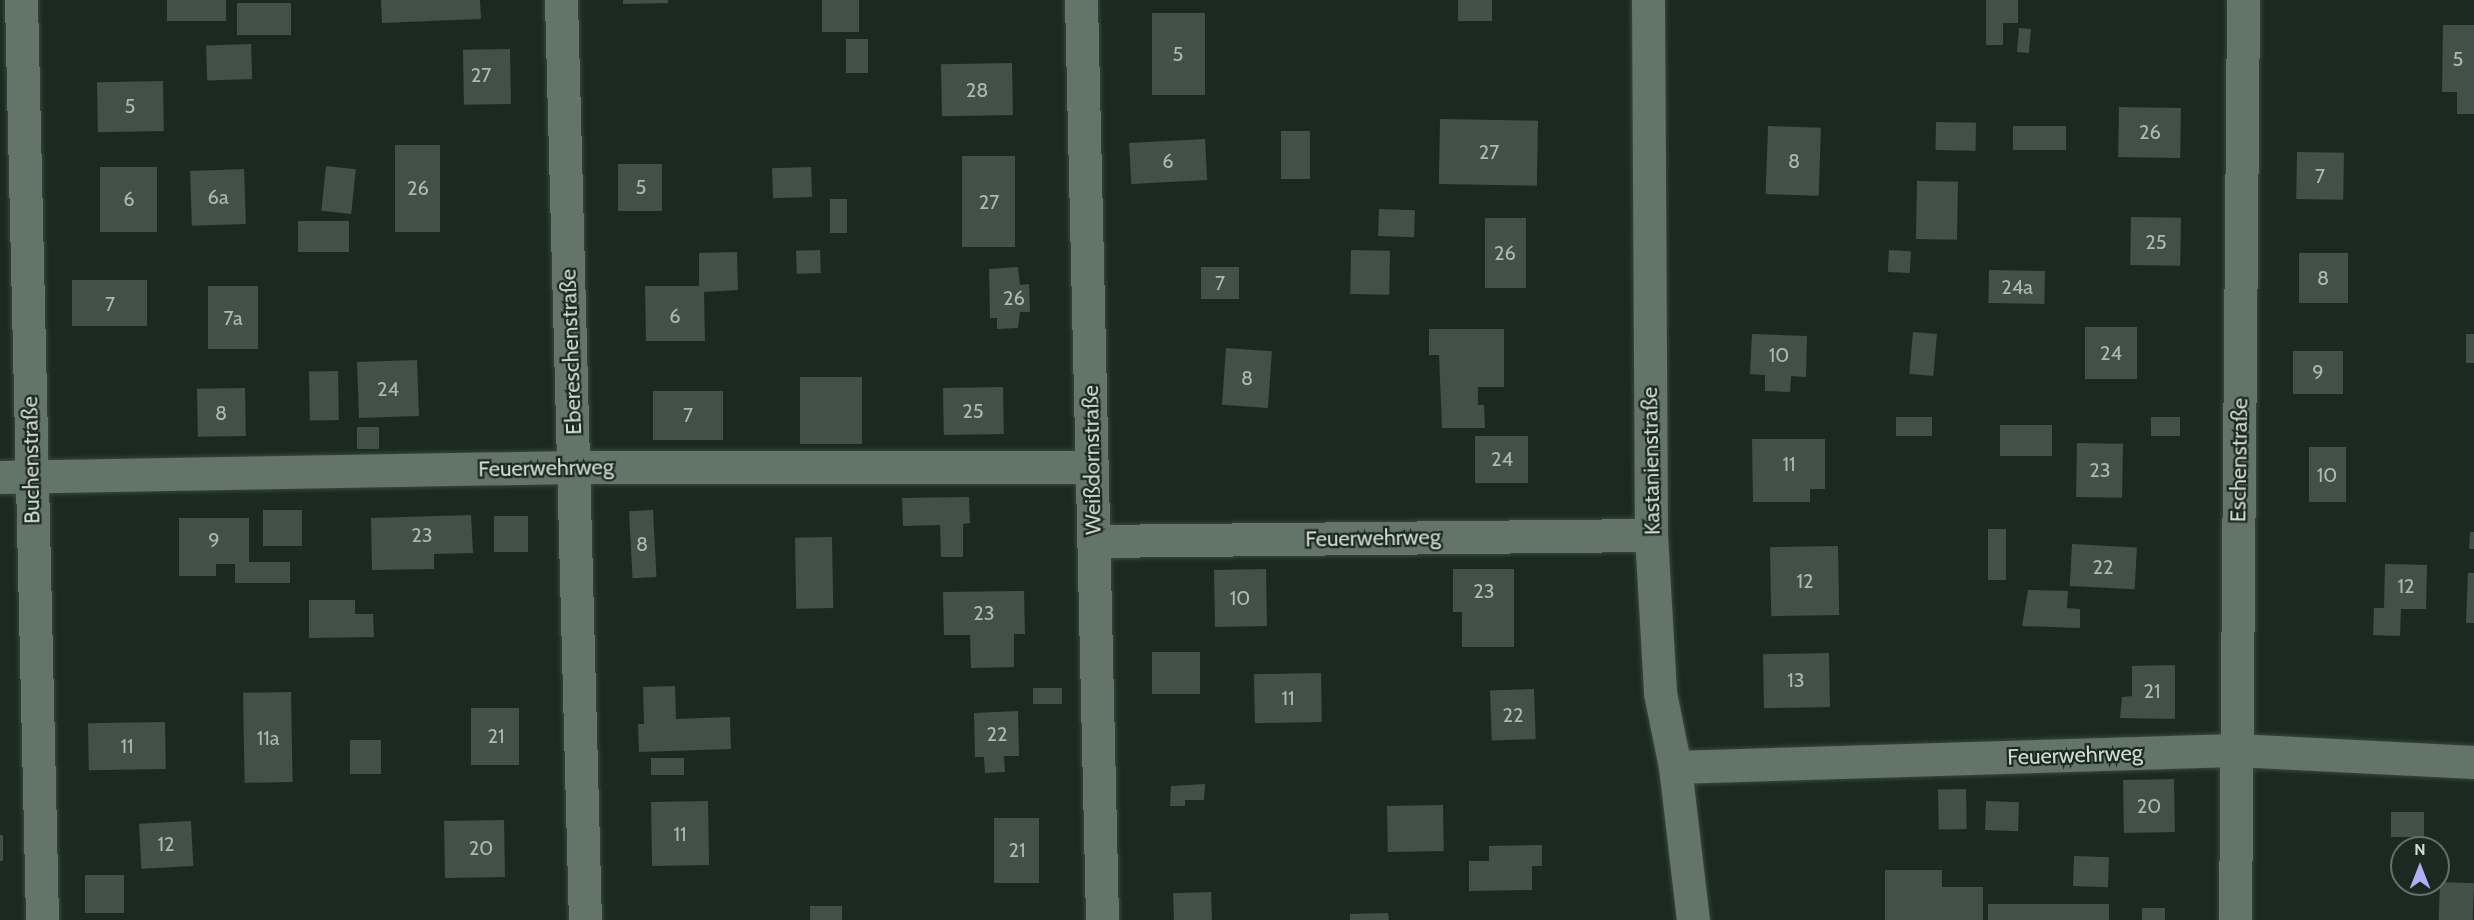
<!DOCTYPE html>
<meta charset="utf-8">
<style>
body{margin:0}
#map{position:relative;width:2474px;height:920px;overflow:hidden;background:#1b2a21;font-family:Cabin,sans-serif}
div>[style]{position:absolute}
[style*='--x']{left:calc(var(--x)*1px);top:calc(var(--y)*1px);width:calc(var(--w)*1px);rotate:calc(var(--a)*1deg)}
.building>*{inset:0;background:#415147;transform-origin:0 0}
.roads{filter:drop-shadow(0 0 2px #3a463f) drop-shadow(0 0 2px #3a463f)}
.street>*{height:33px;margin:-16.5px;padding:0 16.5px;transform-origin:16.5px;border-radius:16.5px;background:#637469}
span{translate:-50% -50%;white-space:nowrap;text-align:center;line-height:1.15;-webkit-text-stroke:4.5px #1b2a21;paint-order:stroke}
.number-label{font-size:20px;color:#adb8b1}
.number-label span{-webkit-text-stroke-width:0}
.street-label{font-size:22px;color:#d1dad4}
.north{position:absolute;left:2390px;top:836px;width:60px;height:60px;box-sizing:border-box;background:#1b2a21;border:2px solid #647069;border-radius:50%;rotate:0deg;font-size:16px;font-weight:700;line-height:24px;text-align:center;color:#d1dad4}
.north::after{content:'';display:block;margin:auto;width:21px;height:27px;background:#b3adf9;clip-path:polygon(50% 0,100% 100%,50% 72%,0 100%)}
</style>
<div id="map">
<div class="building">
<div style="left:167px;top:0;width:59px;height:21px"></div>
<div style="clip-path:polygon(381px 0,480px 0,481px 19px,382px 23px)"></div>
<div style="clip-path:polygon(623px 0,668px 0,668px 3px,623px 4px)"></div>
<div style="left:822px;top:0;width:37px;height:32px"></div>
<div style="left:1458px;top:0;width:34px;height:21px"></div>
<div style="clip-path:polygon(1986px 0,2018px 0,2018px 23px,2003px 23px,2003px 45px,1986px 45px)"></div>
<div style="left:237px;top:3px;width:54px;height:32px"></div>
<div style="left:1152px;top:13px;width:53px;height:82px"></div>
<div style="clip-path:polygon(2443px 25px,2474px 25px,2474px 114px,2457px 114px,2457px 92px,2442px 92px)"></div>
<div style="left:2019px;top:28px;width:12px;height:24px;rotate:5deg"></div>
<div style="left:846px;top:39px;width:22px;height:34px"></div>
<div style="left:251px;top:44px;width:35px;height:45px;rotate:88deg"></div>
<div style="left:510px;top:49px;width:55px;height:47px;rotate:89deg"></div>
<div style="left:1012px;top:63px;width:52px;height:71px;rotate:89deg"></div>
<div style="left:163px;top:81px;width:50px;height:66px;rotate:89deg"></div>
<div style="left:2119px;top:107px;width:62px;height:50px;rotate:1deg"></div>
<div style="left:1440px;top:119px;width:98px;height:65px;rotate:1deg"></div>
<div style="left:1936px;top:122px;width:40px;height:28px;rotate:1deg"></div>
<div style="left:1768px;top:126px;width:53px;height:68px;rotate:2deg"></div>
<div style="left:2013px;top:126px;width:53px;height:24px"></div>
<div style="left:1281px;top:131px;width:29px;height:48px"></div>
<div style="left:1205px;top:139px;width:41px;height:76px;rotate:87deg"></div>
<div style="left:395px;top:145px;width:45px;height:87px"></div>
<div style="left:2297px;top:152px;width:47px;height:47px;rotate:1deg"></div>
<div style="left:962px;top:156px;width:53px;height:91px"></div>
<div style="left:618px;top:164px;width:44px;height:47px"></div>
<div style="left:326px;top:166px;width:30px;height:45px;rotate:6deg"></div>
<div style="left:100px;top:167px;width:57px;height:65px"></div>
<div style="left:811px;top:167px;width:30px;height:39px;rotate:88deg"></div>
<div style="left:244px;top:169px;width:55px;height:54px;rotate:88deg"></div>
<div style="left:1917px;top:181px;width:41px;height:58px;rotate:1deg"></div>
<div style="left:830px;top:199px;width:17px;height:34px"></div>
<div style="left:1379px;top:209px;width:36px;height:27px;rotate:2deg"></div>
<div style="left:2131px;top:217px;width:50px;height:48px;rotate:1deg"></div>
<div style="left:1485px;top:218px;width:41px;height:70px"></div>
<div style="left:298px;top:221px;width:51px;height:31px"></div>
<div style="left:820px;top:250px;width:23px;height:24px;rotate:88deg"></div>
<div style="left:1351px;top:250px;width:39px;height:44px;rotate:1deg"></div>
<div style="left:1889px;top:250px;width:22px;height:22px;rotate:3deg"></div>
<div style="clip-path:polygon(737px 252px,738px 290px,704px 292px,705px 341px,646px 341px,645px 286px,699px 286px,699px 253px)"></div>
<div style="left:2299px;top:253px;width:49px;height:50px"></div>
<div style="clip-path:polygon(1018px 267px,1020px 285px,1029px 284px,1030px 312px,1020px 312px,1018px 328px,997px 329px,997px 318px,990px 318px,989px 269px)"></div>
<div style="left:1201px;top:267px;width:38px;height:32px"></div>
<div style="left:1989px;top:270px;width:56px;height:33px;rotate:1deg"></div>
<div style="left:147px;top:280px;width:46px;height:75px;rotate:90deg"></div>
<div style="left:208px;top:286px;width:50px;height:63px"></div>
<div style="left:2085px;top:327px;width:52px;height:52px"></div>
<div style="clip-path:polygon(1429px 329px,1504px 329px,1504px 387px,1478px 387px,1478px 405px,1484px 405px,1485px 428px,1442px 428px,1439px 355px,1429px 355px)"></div>
<div style="left:1913px;top:332px;width:24px;height:42px;rotate:5deg"></div>
<div style="clip-path:polygon(1752px 334px,1807px 336px,1806px 377px,1791px 376px,1790px 392px,1765px 391px,1765px 375px,1750px 374px)"></div>
<div style="left:2466px;top:334px;width:8px;height:29px"></div>
<div style="left:1226px;top:348px;width:46px;height:57px;rotate:4deg"></div>
<div style="left:2293px;top:351px;width:50px;height:43px"></div>
<div style="left:417px;top:360px;width:56px;height:60px;rotate:88deg"></div>
<div style="left:338px;top:371px;width:49px;height:29px;rotate:89deg"></div>
<div style="left:800px;top:377px;width:62px;height:67px"></div>
<div style="left:1003px;top:387px;width:47px;height:60px;rotate:89deg"></div>
<div style="left:245px;top:388px;width:48px;height:48px;rotate:89deg"></div>
<div style="left:653px;top:391px;width:70px;height:49px"></div>
<div style="left:1896px;top:417px;width:36px;height:19px"></div>
<div style="left:2151px;top:417px;width:29px;height:19px"></div>
<div style="left:2000px;top:425px;width:52px;height:31px"></div>
<div style="left:357px;top:427px;width:22px;height:22px"></div>
<div style="left:1475px;top:436px;width:53px;height:47px"></div>
<div style="clip-path:polygon(1752px 439px,1825px 439px,1825px 489px,1810px 489px,1810px 502px,1753px 502px)"></div>
<div style="left:2077px;top:443px;width:46px;height:54px;rotate:1deg"></div>
<div style="left:2309px;top:447px;width:37px;height:55px"></div>
<div style="clip-path:polygon(969px 497px,970px 523px,963px 524px,963px 557px,941px 557px,940px 525px,903px 526px,902px 498px)"></div>
<div style="left:263px;top:510px;width:39px;height:36px"></div>
<div style="left:653px;top:510px;width:67px;height:24px;rotate:87deg"></div>
<div style="clip-path:polygon(471px 515px,473px 553px,434px 554px,434px 569px,372px 570px,371px 518px)"></div>
<div style="left:528px;top:516px;width:36px;height:34px;rotate:90deg"></div>
<div style="clip-path:polygon(179px 518px,249px 518px,249px 562px,290px 562px,290px 583px,235px 583px,235px 564px,216px 564px,216px 576px,179px 576px)"></div>
<div style="left:1988px;top:529px;width:18px;height:51px"></div>
<div style="clip-path:polygon(2470px 532px,2474px 532px,2474px 549px,2469px 549px)"></div>
<div style="left:832px;top:537px;width:71px;height:37px;rotate:89deg"></div>
<div style="left:2072px;top:544px;width:65px;height:42px;rotate:3deg"></div>
<div style="left:1838px;top:546px;width:69px;height:68px;rotate:89deg"></div>
<div style="clip-path:polygon(2385px 564px,2427px 565px,2426px 609px,2401px 609px,2400px 636px,2373px 635px,2374px 608px,2384px 608px)"></div>
<div style="left:1266px;top:569px;width:57px;height:52px;rotate:89deg"></div>
<div style="clip-path:polygon(1453px 569px,1514px 569px,1514px 647px,1462px 647px,1462px 612px,1453px 612px)"></div>
<div style="clip-path:polygon(2468px 573px,2474px 573px,2474px 623px,2466px 623px)"></div>
<div style="clip-path:polygon(2028px 590px,2068px 591px,2067px 608px,2080px 609px,2080px 628px,2022px 626px)"></div>
<div style="clip-path:polygon(1024px 591px,1025px 634px,1014px 634px,1014px 667px,971px 668px,970px 635px,944px 635px,943px 592px)"></div>
<div style="clip-path:polygon(309px 600px,355px 600px,355px 614px,373px 614px,374px 637px,309px 638px)"></div>
<div style="left:1152px;top:652px;width:48px;height:42px"></div>
<div style="left:1829px;top:653px;width:54px;height:66px;rotate:89deg"></div>
<div style="clip-path:polygon(2175px 665px,2175px 719px,2120px 718px,2122px 697px,2132px 696px,2132px 666px)"></div>
<div style="left:1321px;top:673px;width:49px;height:67px;rotate:89deg"></div>
<div style="clip-path:polygon(675px 686px,676px 719px,730px 717px,731px 749px,639px 752px,638px 724px,644px 724px,643px 687px)"></div>
<div style="left:1033px;top:688px;width:29px;height:16px"></div>
<div style="left:1534px;top:689px;width:50px;height:44px;rotate:88deg"></div>
<div style="left:291px;top:692px;width:90px;height:48px;rotate:89deg"></div>
<div style="left:471px;top:708px;width:48px;height:57px"></div>
<div style="clip-path:polygon(1018px 711px,1019px 756px,1004px 756px,1005px 772px,985px 773px,984px 757px,975px 757px,974px 713px)"></div>
<div style="left:165px;top:722px;width:47px;height:77px;rotate:89deg"></div>
<div style="left:350px;top:740px;width:31px;height:34px"></div>
<div style="left:684px;top:758px;width:17px;height:33px;rotate:90deg"></div>
<div style="left:2174px;top:779px;width:53px;height:51px;rotate:89deg"></div>
<div style="clip-path:polygon(1205px 784px,1204px 800px,1185px 800px,1185px 806px,1170px 806px,1171px 786px)"></div>
<div style="left:1966px;top:789px;width:40px;height:28px;rotate:89deg"></div>
<div style="left:708px;top:801px;width:64px;height:57px;rotate:89deg"></div>
<div style="left:1986px;top:801px;width:33px;height:29px;rotate:2deg"></div>
<div style="left:1443px;top:805px;width:46px;height:56px;rotate:89deg"></div>
<div style="left:2391px;top:812px;width:33px;height:25px"></div>
<div style="left:994px;top:818px;width:45px;height:65px"></div>
<div style="left:504px;top:820px;width:57px;height:60px;rotate:89deg"></div>
<div style="left:191px;top:821px;width:45px;height:52px;rotate:87deg"></div>
<div style="left:0;top:835px;width:3px;height:26px"></div>
<div style="clip-path:polygon(1542px 845px,1542px 866px,1532px 866px,1532px 890px,1469px 891px,1469px 861px,1489px 861px,1489px 846px)"></div>
<div style="left:2074px;top:856px;width:35px;height:30px;rotate:2deg"></div>
<div style="clip-path:polygon(1885px 870px,1942px 870px,1942px 887px,1983px 887px,1983px 920px,1885px 920px)"></div>
<div style="left:85px;top:875px;width:39px;height:38px"></div>
<div style="left:2440px;top:882px;width:34px;height:38px;rotate:2deg"></div>
<div style="left:1211px;top:892px;width:28px;height:38px;rotate:88deg"></div>
<div style="left:1988px;top:904px;width:121px;height:16px"></div>
<div style="left:810px;top:906px;width:32px;height:14px"></div>
<div style="left:2142px;top:908px;width:23px;height:12px"></div>
<div style="clip-path:polygon(1388px 913px,1389px 920px,1350px 920px,1350px 914px)"></div>
</div>
<div class="roads">
<div class="street">
<div style="--x:21;--y:0;--w:920;--a:88.69"></div>
<div style="--x:561;--y:0;--w:920;--a:88.51"></div>
<div style="--x:1081;--y:0;--w:920;--a:88.69"></div>
<div style="--x:1648;--y:0;--w:535;--a:89.68"></div>
<div style="--x:1651;--y:535;--w:158;--a:86.7"></div>
<div style="--x:1660;--y:693;--w:76;--a:78.5"></div>
<div style="--x:1675;--y:767;--w:154;--a:83.3"></div>
<div style="--x:0;--y:477;--w:575;--a:-1"></div>
<div style="--x:575;--y:467;--w:517;--a:0"></div>
<div style="--x:1094;--y:541;--w:557;--a:-0.62"></div>
<div style="--x:1675;--y:767;--w:561;--a:-1.74"></div>
<div style="--x:2236;--y:750;--w:238;--a:2.9"></div>
<div style="--x:2235;--y:920;--w:920;--a:-89.5"></div>
</div>
</div>
<div class="number-label">
<span style="left:1178px;top:54px">5</span>
<span style="left:2458px;top:59px">5</span>
<span style="left:481px;top:75px">27</span>
<span style="left:977px;top:90px">28</span>
<span style="left:130px;top:106px">5</span>
<span style="left:2150px;top:132px">26</span>
<span style="left:1489px;top:152px">27</span>
<span style="left:1168px;top:161px">6</span>
<span style="left:1794px;top:161px">8</span>
<span style="left:2320px;top:176px">7</span>
<span style="left:641px;top:187px">5</span>
<span style="left:418px;top:188px">26</span>
<span style="left:218px;top:197px">6a</span>
<span style="left:129px;top:199px">6</span>
<span style="left:989px;top:202px">27</span>
<span style="left:2156px;top:242px">25</span>
<span style="left:1505px;top:253px">26</span>
<span style="left:2323px;top:278px">8</span>
<span style="left:1220px;top:283px">7</span>
<span style="left:2017px;top:287px">24a</span>
<span style="left:1014px;top:298px">26</span>
<span style="left:110px;top:304px">7</span>
<span style="left:675px;top:316px">6</span>
<span style="left:233px;top:318px">7a</span>
<span style="left:2111px;top:353px">24</span>
<span style="left:1779px;top:355px">10</span>
<span style="left:2318px;top:372px">9</span>
<span style="left:1247px;top:378px">8</span>
<span style="left:388px;top:389px">24</span>
<span style="left:973px;top:411px">25</span>
<span style="left:221px;top:413px">8</span>
<span style="left:688px;top:415px">7</span>
<span style="left:1502px;top:459px">24</span>
<span style="left:1789px;top:464px">11</span>
<span style="left:2100px;top:470px">23</span>
<span style="left:2327px;top:475px">10</span>
<span style="left:422px;top:535px">23</span>
<span style="left:214px;top:540px">9</span>
<span style="left:642px;top:544px">8</span>
<span style="left:2103px;top:567px">22</span>
<span style="left:1805px;top:581px">12</span>
<span style="left:2406px;top:586px">12</span>
<span style="left:1484px;top:591px">23</span>
<span style="left:1240px;top:598px">10</span>
<span style="left:984px;top:613px">23</span>
<span style="left:1796px;top:680px">13</span>
<span style="left:2152px;top:691px">21</span>
<span style="left:1288px;top:698px">11</span>
<span style="left:1513px;top:715px">22</span>
<span style="left:997px;top:734px">22</span>
<span style="left:496px;top:736px">21</span>
<span style="left:268px;top:738px">11a</span>
<span style="left:127px;top:746px">11</span>
<span style="left:2149px;top:806px">20</span>
<span style="left:680px;top:834px">11</span>
<span style="left:166px;top:844px">12</span>
<span style="left:481px;top:848px">20</span>
<span style="left:1017px;top:850px">21</span>
</div>
<div class="street-label">
<span style="left:571px;top:352px;rotate:-92deg">Ebereschenstraße</span>
<span style="left:31px;top:460px;rotate:-91deg">Buchenstraße</span>
<span style="left:1092px;top:460px;rotate:-91deg">Weißdornstraße</span>
<span style="left:2239px;top:460px;rotate:-89deg">Eschenstraße</span>
<span style="left:1651px;top:461px;rotate:-91deg">Kastanienstraße</span>
<span style="left:546px;top:468px;rotate:-1deg">Feuerwehrweg</span>
<span style="left:1373px;top:538px;rotate:-1deg">Feuerwehrweg</span>
<span style="left:2075px;top:755px;rotate:-2deg">Feuerwehrweg</span>
</div>
<div class="north">N</div>
</div>
